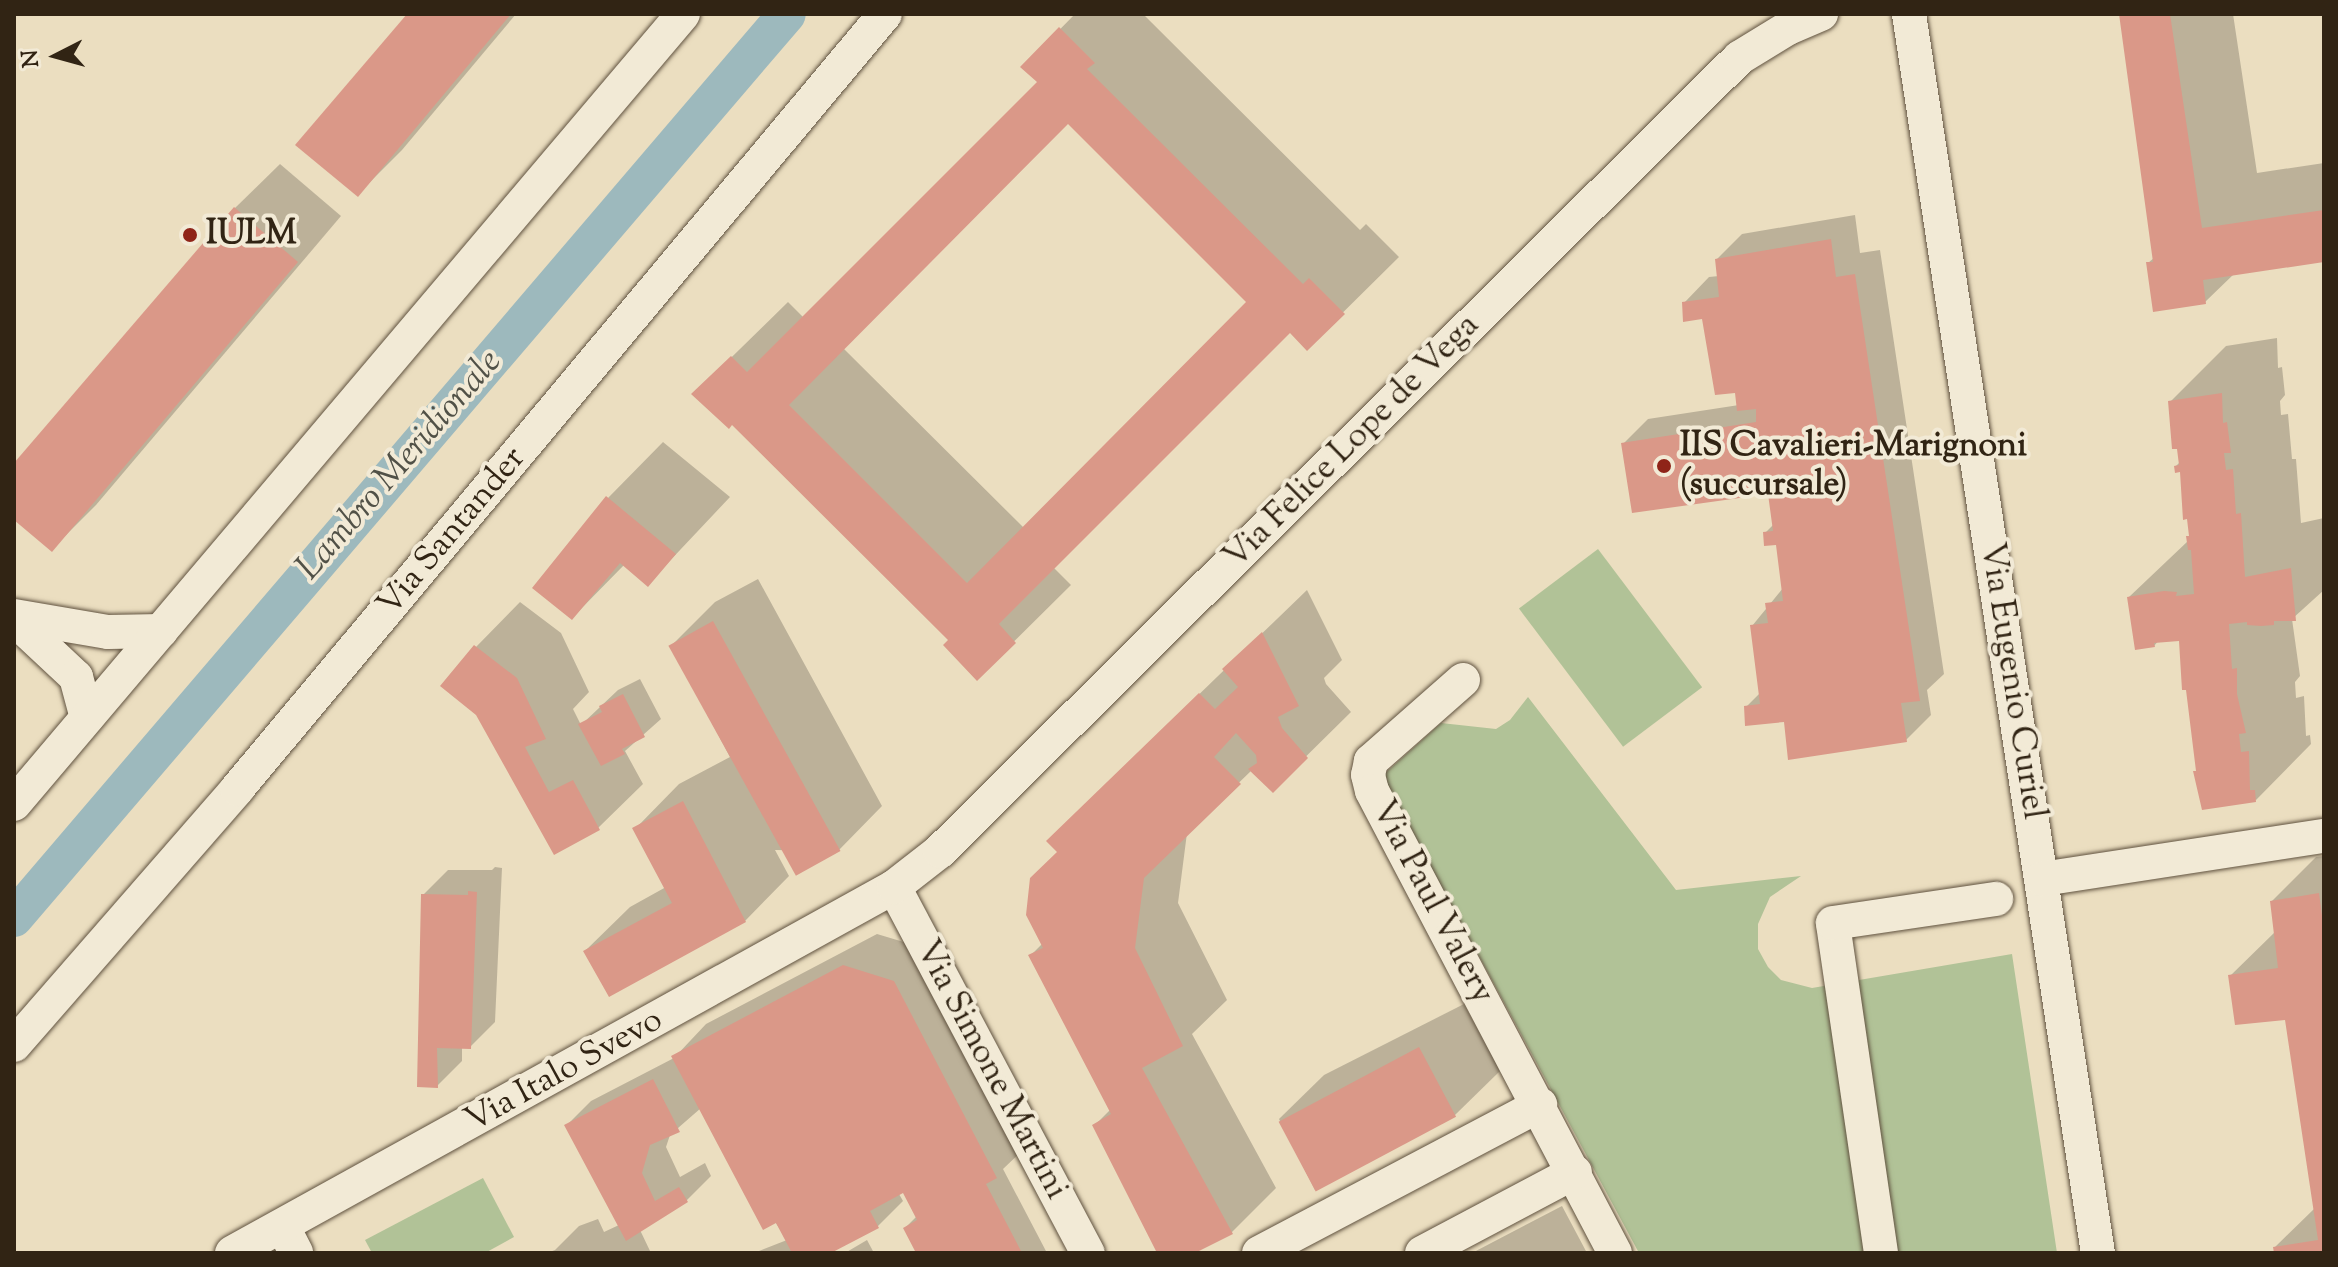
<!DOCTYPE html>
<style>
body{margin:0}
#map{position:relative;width:2338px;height:1267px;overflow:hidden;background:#ebdec0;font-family:"Sorts Mill Goudy",serif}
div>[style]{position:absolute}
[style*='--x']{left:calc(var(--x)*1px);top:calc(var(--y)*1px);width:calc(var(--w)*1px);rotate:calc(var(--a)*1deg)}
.green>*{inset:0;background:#b1c297;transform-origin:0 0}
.shadow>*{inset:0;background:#0003}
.canal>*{height:38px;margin:-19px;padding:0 19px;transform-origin:19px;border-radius:19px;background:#9db9bd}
.building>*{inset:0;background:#da9888;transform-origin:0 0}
.roads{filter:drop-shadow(0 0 2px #60523f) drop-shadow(0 0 2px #60523f)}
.minor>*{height:34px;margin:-17px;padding:0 17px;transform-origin:17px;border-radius:17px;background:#f2ead6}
.dots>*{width:22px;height:22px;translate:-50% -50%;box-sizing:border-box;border:4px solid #f2ead6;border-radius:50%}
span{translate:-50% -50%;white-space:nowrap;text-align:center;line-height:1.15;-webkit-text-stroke:8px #f2ead6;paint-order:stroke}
.poi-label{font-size:34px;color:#312414;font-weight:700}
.left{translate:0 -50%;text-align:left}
.street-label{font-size:34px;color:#312414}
.water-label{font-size:36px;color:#515147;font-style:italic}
.frame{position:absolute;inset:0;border:16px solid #312414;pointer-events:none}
.north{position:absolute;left:16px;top:16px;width:80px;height:80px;-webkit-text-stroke:6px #f2ead6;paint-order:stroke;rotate:264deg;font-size:22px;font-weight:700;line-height:32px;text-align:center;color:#312414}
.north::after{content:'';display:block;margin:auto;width:28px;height:36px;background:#312414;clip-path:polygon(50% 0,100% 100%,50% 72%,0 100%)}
</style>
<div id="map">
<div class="green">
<div style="left:1598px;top:549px;width:173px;height:99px;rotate:53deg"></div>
<div style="clip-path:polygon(1528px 697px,1676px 890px,1801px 876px,1770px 897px,1758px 924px,1758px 949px,1768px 967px,1781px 980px,1812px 988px,2012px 954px,2057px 1253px,1639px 1253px,1382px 776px,1441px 723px,1496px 729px,1510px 720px)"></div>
<div style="clip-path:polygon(483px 1178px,514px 1237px,485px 1253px,372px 1253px,365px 1240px)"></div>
</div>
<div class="shadow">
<div style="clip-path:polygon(410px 14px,516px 14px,402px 150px,357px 195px)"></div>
<div style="clip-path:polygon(evenodd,1075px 14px,1143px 14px,1360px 230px,1366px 224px,1399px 257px,1307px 348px,1290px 330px,1053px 567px,1071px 585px,977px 678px,950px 640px,733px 422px,694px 394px,788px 302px,804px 318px,1040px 82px,1023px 67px,1075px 14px,1068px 122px,1249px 302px,1024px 528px,843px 348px,1068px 122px)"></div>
<div style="clip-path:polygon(2121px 14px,2233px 14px,2257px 173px,2324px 163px,2324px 260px,2234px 274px,2205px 302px,2148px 263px,2155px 257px)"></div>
<div style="clip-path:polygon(280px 164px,341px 216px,96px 505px,52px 549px,14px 517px,14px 466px,235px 208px)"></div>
<div style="clip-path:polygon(1855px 215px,1860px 253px,1880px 250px,1944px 674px,1927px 690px,1931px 715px,1906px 740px,1786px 719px,1746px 707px,1760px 693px,1752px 626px,1783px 588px,1777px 542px,1765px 533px,1774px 524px,1770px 492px,1623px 444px,1648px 419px,1739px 405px,1737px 391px,1704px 317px,1684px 303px,1709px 277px,1719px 276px,1717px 259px,1742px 234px)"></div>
<div style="clip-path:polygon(2277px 338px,2278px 368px,2282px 367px,2285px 395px,2280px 401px,2281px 415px,2288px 414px,2292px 459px,2296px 459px,2301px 523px,2324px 518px,2324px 590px,2292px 619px,2300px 676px,2295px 682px,2296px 698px,2304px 696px,2306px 736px,2310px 735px,2311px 744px,2256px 800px,2198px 770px,2181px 639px,2159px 640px,2154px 646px,2129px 597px,2188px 541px,2191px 534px,2182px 470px,2176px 466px,2180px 462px,2170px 402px,2226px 346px)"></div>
<div style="clip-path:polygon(663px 442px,730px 497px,648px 584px,625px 564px,572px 618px,608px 498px)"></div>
<div style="clip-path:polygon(758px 579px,882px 806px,838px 851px,775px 850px,789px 876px,745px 921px,585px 951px,630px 907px,666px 887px,635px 829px,679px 784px,730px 757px,671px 646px,715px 602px)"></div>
<div style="clip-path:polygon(1307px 590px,1342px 660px,1324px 678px,1326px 684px,1351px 712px,1272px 790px,1252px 770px,1187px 833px,1178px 903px,1227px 1000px,1192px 1034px,1276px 1188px,1232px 1232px,1190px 1253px,1159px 1253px,1094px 1126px,1111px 1109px,1030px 956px,1043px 943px,1059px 852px,1093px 797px)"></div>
<div style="clip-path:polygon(520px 602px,561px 633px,589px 692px,573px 709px,581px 725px,618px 690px,640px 679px,661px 719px,625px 751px,643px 784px,598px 828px,555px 852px,476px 647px)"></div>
<div style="clip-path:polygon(2324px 856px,2324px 1253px,2276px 1253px,2275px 1247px,2315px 1208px,2287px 1018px,2230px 976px,2276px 931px,2272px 901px,2316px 857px)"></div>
<div style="clip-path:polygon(495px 867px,502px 868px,495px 1022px,470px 1047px,462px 1046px,462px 1061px,437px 1086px,423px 895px,448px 870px,492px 870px)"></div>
<div style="clip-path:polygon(877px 934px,927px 949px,1021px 1152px,1003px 1169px,1047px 1253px,918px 1253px,905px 1228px,917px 1216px,904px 1191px,899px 1194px,903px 1201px,878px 1226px,827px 1253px,754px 1253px,787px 1240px,701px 1108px,670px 1135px,666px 1147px,680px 1177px,705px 1163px,711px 1176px,686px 1201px,640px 1230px,651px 1253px,547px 1253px,555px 1250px,579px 1226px,598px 1219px,604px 1232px,619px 1225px,566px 1126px,591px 1101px,674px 1058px,706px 1024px)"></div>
<div style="clip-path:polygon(1464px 1004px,1500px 1071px,1455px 1115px,1315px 1190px,1279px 1119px,1324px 1075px)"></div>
<div style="clip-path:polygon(1562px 1206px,1587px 1253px,1472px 1253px)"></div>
<div style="clip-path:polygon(867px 1240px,874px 1253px,845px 1253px)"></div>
</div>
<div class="canal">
<div style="--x:14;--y:918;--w:1189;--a:-49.47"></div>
</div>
<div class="building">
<div style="clip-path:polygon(407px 14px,511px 14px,358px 197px,295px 145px)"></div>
<div style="clip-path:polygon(2119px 14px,2170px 14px,2202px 228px,2324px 210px,2324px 262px,2203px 280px,2206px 304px,2153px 312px,2146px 262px,2153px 262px)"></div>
<div style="clip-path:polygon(evenodd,1059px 27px,1095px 63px,1087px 69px,1303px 284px,1309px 278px,1345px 314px,1307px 351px,1290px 333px,999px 624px,1016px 643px,977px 681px,943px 645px,948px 640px,732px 425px,729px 429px,691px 394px,731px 356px,747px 372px,1037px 82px,1020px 67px,1059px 27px,1068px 124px,1246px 302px,967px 583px,789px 405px,1068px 124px)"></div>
<div style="clip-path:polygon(234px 207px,298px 262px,52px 552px,14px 520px,14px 463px)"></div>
<div style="clip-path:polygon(1831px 239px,1836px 277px,1855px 274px,1920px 701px,1901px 703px,1907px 742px,1788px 760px,1784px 722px,1745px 726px,1744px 706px,1760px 704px,1750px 625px,1768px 623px,1765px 603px,1783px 601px,1776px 545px,1764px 546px,1763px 532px,1773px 531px,1768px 494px,1632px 513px,1621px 443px,1756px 422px,1756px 409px,1737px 411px,1735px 393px,1715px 395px,1702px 319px,1683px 322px,1682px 302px,1719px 297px,1715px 259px)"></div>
<div style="clip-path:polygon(2222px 393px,2223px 423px,2227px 422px,2231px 453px,2224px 453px,2226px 470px,2233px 469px,2236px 514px,2241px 513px,2245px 577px,2291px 568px,2296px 621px,2274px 621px,2274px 625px,2261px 626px,2247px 625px,2247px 622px,2229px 624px,2232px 669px,2237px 668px,2237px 694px,2246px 733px,2239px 734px,2241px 752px,2249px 751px,2250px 790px,2255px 790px,2256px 802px,2202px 810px,2193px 771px,2196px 771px,2186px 690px,2182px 690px,2179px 641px,2154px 643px,2155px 647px,2135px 650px,2127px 597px,2164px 591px,2177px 592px,2176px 596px,2194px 594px,2191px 550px,2188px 550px,2186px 536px,2189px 536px,2187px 519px,2183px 520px,2180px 472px,2175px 473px,2174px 466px,2179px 465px,2177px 449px,2172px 449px,2168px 401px)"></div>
<div style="clip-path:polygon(606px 496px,676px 554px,648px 587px,620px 563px,572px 620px,532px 588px)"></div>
<div style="left:713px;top:621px;width:263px;height:51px;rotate:61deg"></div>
<div style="clip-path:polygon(1262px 632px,1299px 706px,1278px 717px,1282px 728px,1308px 758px,1273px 793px,1248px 769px,1257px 763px,1256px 755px,1236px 733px,1214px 757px,1241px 784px,1144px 878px,1135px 948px,1183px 1046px,1142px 1068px,1233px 1234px,1195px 1253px,1157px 1253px,1092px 1125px,1111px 1114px,1028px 955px,1043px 948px,1026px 915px,1030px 878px,1057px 852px,1046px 841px,1199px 693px,1215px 709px,1238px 687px,1222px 669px)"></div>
<div style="clip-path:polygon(474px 645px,517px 678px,546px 739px,525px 747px,549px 792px,573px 780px,600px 830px,554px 855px,476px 715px,440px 686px)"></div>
<div style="clip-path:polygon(623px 694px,645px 737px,622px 749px,625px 754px,601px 766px,578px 724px,602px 712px,599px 706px)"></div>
<div style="clip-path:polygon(683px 801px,746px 922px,609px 997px,583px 951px,672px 903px,632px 828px)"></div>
<div style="clip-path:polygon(468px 891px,477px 892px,471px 1049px,437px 1048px,438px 1088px,417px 1087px,421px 894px,468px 895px)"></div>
<div style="clip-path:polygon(2319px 893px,2324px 931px,2324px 1253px,2274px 1253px,2273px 1247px,2318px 1240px,2285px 1020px,2235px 1025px,2228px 975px,2278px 968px,2270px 901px)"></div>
<div style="clip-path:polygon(843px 965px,894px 981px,997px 1178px,986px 1184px,1022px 1253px,916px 1253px,903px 1228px,917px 1220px,903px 1193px,870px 1211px,879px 1228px,831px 1253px,792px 1253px,776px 1223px,763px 1230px,671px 1056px)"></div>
<div style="left:1419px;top:1047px;width:79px;height:159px;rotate:62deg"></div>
<div style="clip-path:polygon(653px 1079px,680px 1132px,650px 1145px,642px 1173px,655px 1201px,679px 1187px,688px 1202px,626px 1241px,564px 1125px)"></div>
</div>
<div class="roads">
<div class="minor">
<div style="--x:1909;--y:14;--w:1253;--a:81.33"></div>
<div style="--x:14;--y:616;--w:95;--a:9.7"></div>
<div style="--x:108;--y:632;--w:53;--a:-1.1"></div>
<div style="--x:14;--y:619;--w:85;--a:43.1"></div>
<div style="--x:76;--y:677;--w:42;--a:75"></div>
<div style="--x:1463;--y:680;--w:123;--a:138.6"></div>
<div style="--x:1371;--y:761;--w:14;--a:102"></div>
<div style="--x:1368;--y:775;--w:16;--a:76"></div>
<div style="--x:1372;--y:791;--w:522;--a:62.26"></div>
<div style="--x:14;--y:804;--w:1035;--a:-49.74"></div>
<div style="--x:2042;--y:879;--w:285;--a:-8.7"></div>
<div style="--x:894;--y:887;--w:414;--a:62.1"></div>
<div style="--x:14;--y:1045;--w:340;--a:-48.9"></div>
<div style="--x:237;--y:789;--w:1010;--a:-50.1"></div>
<div style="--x:283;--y:1227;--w:29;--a:63"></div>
<div style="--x:232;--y:1253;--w:756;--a:-28.94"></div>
<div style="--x:894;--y:887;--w:58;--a:-38"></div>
<div style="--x:940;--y:851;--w:1126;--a:-44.78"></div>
<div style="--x:1739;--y:58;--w:57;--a:-31.5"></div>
<div style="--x:1788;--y:28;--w:36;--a:-23"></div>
<div style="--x:1259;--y:1253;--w:318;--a:-27.8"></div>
<div style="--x:1422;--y:1253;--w:173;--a:-27.9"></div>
<div style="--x:1881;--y:1253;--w:333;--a:-98.3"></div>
<div style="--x:1833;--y:923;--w:165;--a:-8.4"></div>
</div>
</div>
<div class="dots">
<div style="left:190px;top:235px;background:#8f2418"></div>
<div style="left:1664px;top:466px;background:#8f2418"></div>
</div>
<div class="poi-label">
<span class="left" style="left:206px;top:235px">IULM</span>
<span class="left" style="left:1680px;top:466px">IIS Cavalieri-Marignoni<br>(succursale)</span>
</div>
<div class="street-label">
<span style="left:1352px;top:442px;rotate:-45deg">Via Felice Lope de Vega</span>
<span style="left:452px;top:532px;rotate:-50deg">Via Santander</span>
<span style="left:2012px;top:681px;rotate:81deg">Via Eugenio Curiel</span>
<span style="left:1432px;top:902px;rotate:62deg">Via Paul Valery</span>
<span style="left:991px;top:1070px;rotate:62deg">Via Simone Martini</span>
<span style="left:564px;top:1071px;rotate:-29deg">Via Italo Svevo</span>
</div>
<div class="water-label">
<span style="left:400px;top:466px;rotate:-49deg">Lambro Meridionale</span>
</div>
<div class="frame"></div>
<div class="north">N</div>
</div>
